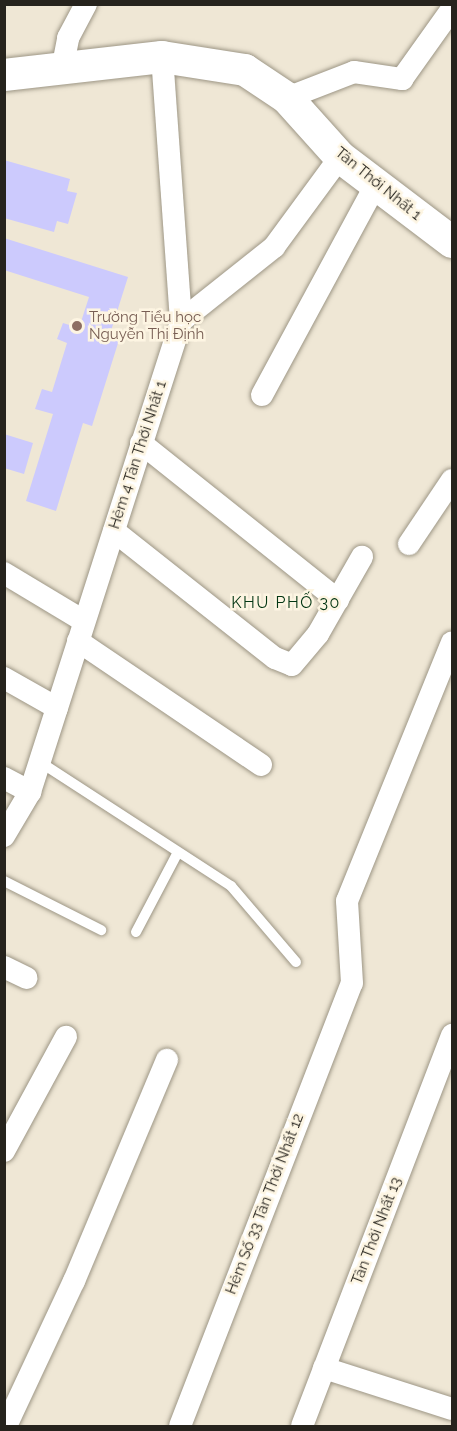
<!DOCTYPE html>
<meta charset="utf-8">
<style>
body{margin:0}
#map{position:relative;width:457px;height:1431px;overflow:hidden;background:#efe7d5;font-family:Raleway,sans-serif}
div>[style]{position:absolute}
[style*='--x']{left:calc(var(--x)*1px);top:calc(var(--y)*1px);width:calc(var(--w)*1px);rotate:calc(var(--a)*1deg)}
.building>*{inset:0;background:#cccafd}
.roads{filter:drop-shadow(0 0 2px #9d9685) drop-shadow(0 0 2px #9d9685)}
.lane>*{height:10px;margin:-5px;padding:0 5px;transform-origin:5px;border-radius:5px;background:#fff}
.street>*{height:22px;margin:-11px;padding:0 11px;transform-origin:11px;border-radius:11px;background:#fff}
.secondary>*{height:32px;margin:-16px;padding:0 16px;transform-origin:16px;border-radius:16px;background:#fff}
.dots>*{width:16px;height:16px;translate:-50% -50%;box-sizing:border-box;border:3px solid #fdf5e2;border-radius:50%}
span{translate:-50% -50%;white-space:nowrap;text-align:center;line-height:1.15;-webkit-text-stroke:5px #fdf5e2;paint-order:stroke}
.street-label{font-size:15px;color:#26231d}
.education-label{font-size:15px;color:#785e54}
.left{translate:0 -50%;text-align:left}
.neighbourhood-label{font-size:16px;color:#033613;letter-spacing:1.5px}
.frame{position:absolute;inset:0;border:6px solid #26231d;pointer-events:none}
</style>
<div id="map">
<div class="building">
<div style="clip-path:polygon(4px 160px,70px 179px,67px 191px,77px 193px,68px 224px,57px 221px,54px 232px,4px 218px)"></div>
<div style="clip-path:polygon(4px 238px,128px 277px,109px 337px,119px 340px,92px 426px,83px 423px,56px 511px,26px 501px,53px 414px,35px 409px,42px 389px,52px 392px,67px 343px,57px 339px,63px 323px,79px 328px,89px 297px,4px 270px)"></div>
<div style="clip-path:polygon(4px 434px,33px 443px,24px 474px,4px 468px)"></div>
</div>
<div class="roads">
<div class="lane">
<div style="--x:40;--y:762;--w:228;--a:33"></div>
<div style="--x:231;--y:886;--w:100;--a:49.5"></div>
<div style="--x:4;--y:881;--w:109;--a:26.8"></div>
<div style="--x:136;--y:932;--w:90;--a:-62.3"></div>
</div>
<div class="street">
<div style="--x:62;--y:70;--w:33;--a:-79"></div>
<div style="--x:68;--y:38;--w:38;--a:-62"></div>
<div style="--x:287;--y:98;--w:72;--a:-21.2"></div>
<div style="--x:354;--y:72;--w:49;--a:8.3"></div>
<div style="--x:402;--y:79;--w:86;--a:-54.5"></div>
<div style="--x:181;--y:321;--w:119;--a:-38.5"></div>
<div style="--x:274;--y:247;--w:112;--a:-53.7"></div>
<div style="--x:262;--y:395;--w:240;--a:-61.6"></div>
<div style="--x:141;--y:443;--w:252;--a:38.6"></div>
<div style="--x:114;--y:531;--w:205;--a:38.3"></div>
<div style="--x:275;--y:658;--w:18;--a:22"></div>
<div style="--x:292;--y:665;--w:40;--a:-50"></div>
<div style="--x:318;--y:634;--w:89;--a:-60.3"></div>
<div style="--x:409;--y:544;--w:77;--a:-56.1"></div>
<div style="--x:4;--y:573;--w:93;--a:31"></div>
<div style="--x:78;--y:641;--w:221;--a:34.1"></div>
<div style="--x:4;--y:678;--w:61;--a:29.5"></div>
<div style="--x:4;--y:778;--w:30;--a:28"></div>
<div style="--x:4;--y:836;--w:51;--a:-59.4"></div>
<div style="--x:30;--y:792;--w:495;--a:-72.2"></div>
<div style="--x:181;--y:321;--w:265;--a:-94.1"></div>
<div style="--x:4;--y:967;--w:25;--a:26"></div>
<div style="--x:4;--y:1151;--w:130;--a:-61.5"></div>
<div style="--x:324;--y:1368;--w:134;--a:17.8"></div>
<div style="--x:6;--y:1426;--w:160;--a:-64.9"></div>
<div style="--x:74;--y:1281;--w:240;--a:-67.2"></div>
<div style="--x:180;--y:1426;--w:475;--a:-68.8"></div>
<div style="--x:352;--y:983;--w:82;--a:-93.5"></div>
<div style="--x:347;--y:901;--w:279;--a:-67.9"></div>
<div style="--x:302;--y:1426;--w:419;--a:-69"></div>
</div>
<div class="secondary">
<div style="--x:4;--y:75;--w:159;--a:-6.5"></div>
<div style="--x:162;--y:57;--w:84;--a:8.9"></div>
<div style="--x:245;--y:70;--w:50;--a:33.7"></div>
<div style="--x:287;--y:98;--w:79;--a:48.1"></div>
<div style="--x:340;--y:157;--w:141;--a:37.2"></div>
</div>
</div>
<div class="dots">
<div style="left:77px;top:326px;background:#8d6e63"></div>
</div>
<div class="street-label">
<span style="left:378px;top:184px;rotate:39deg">Tân Thới Nhất 1</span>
<span style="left:138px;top:455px;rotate:-72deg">Hẻm 4 Tân Thới Nhất 1</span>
<span style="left:265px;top:1204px;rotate:-69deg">Hẻm Số 33 Tân Thới Nhất 12</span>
<span style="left:377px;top:1231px;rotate:-69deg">Tân Thới Nhất 13</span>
</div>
<div class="education-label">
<span class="left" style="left:89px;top:326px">Trường Tiểu học<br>Nguyễn Thị Định</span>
</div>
<div class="neighbourhood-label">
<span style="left:286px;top:603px">KHU PHỐ 30</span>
</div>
<div class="frame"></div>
</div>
